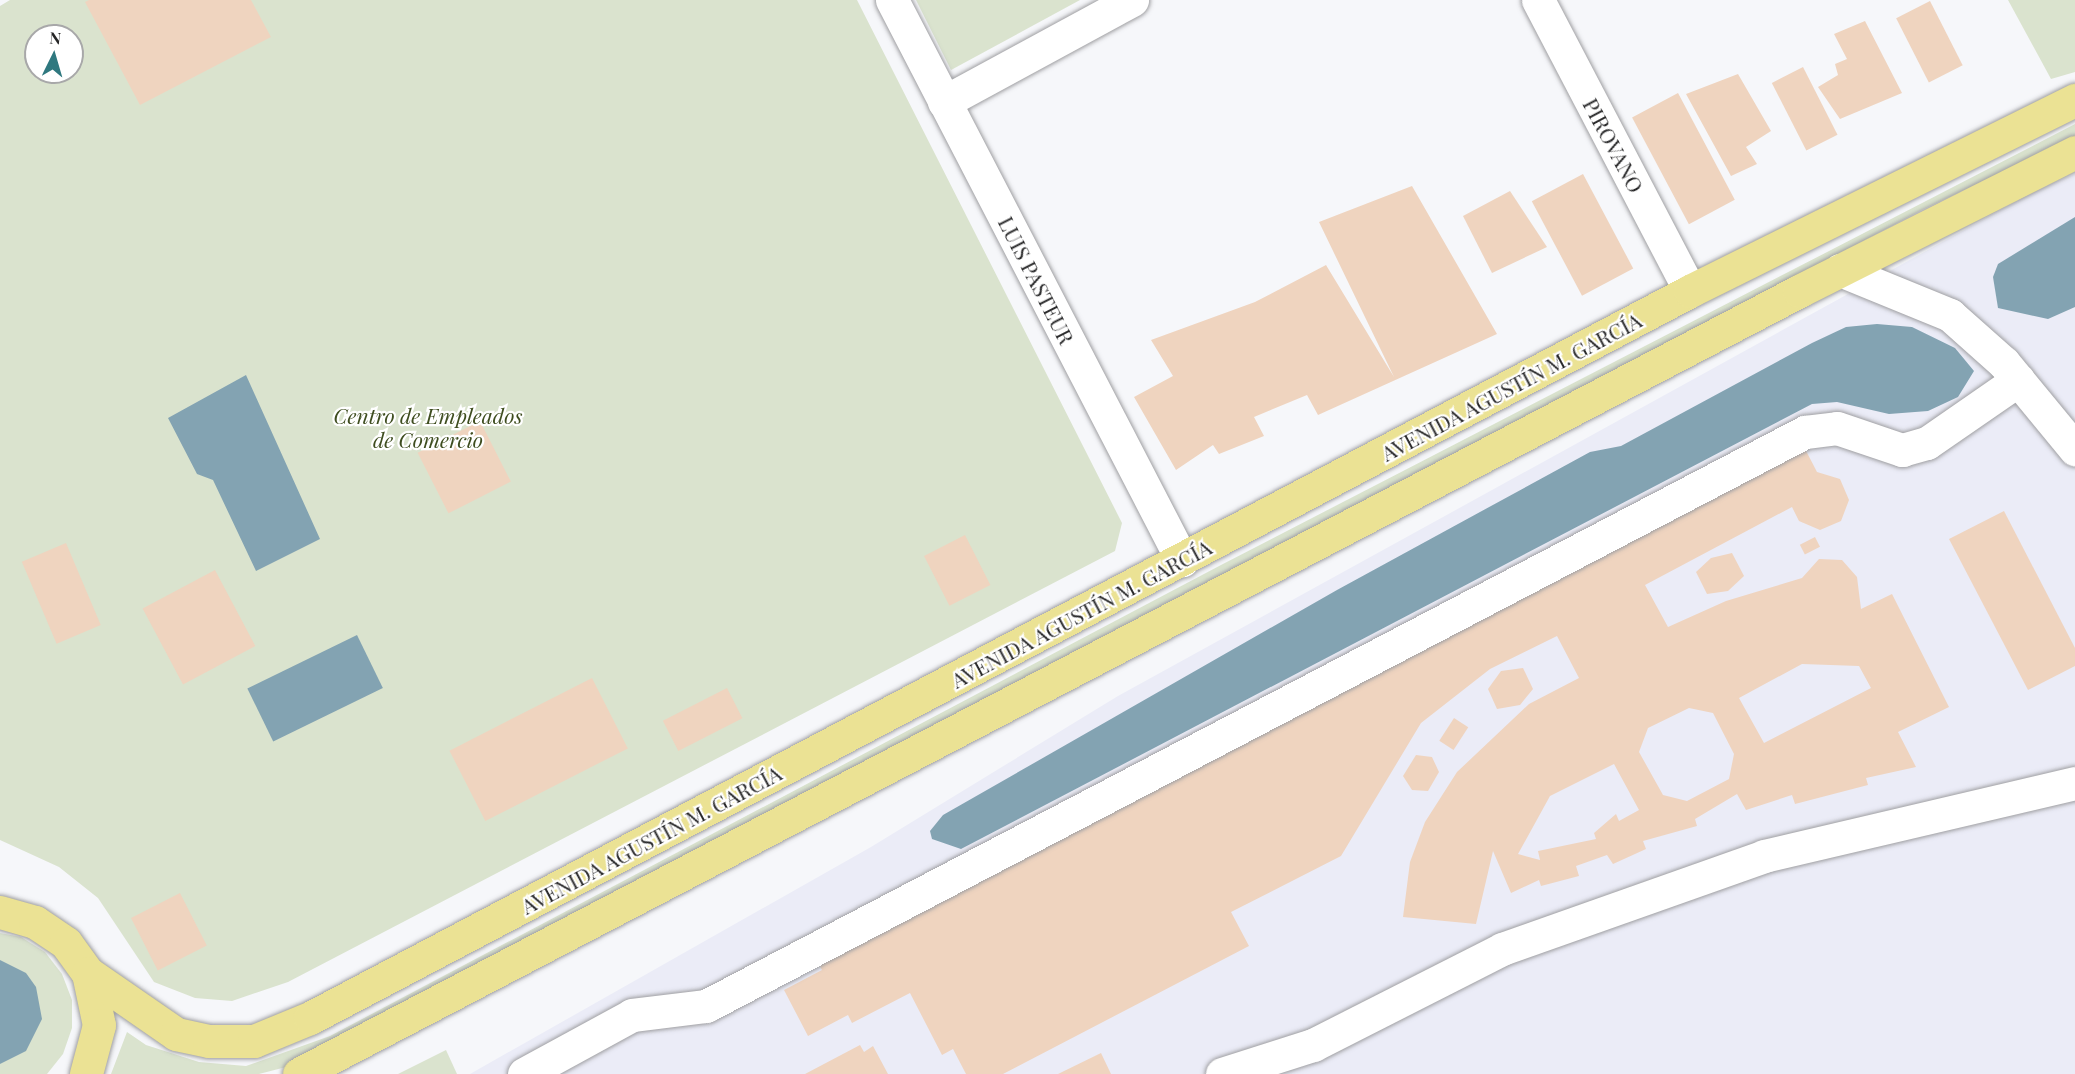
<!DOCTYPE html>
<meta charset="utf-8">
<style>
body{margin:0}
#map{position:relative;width:2075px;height:1074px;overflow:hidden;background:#f6f7fa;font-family:"Playfair Display",serif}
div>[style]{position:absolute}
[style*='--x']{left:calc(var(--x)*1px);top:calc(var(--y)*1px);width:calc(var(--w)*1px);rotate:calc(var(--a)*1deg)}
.built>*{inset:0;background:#ebecf7}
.green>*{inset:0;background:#dae3ce}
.water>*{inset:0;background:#83a3b2;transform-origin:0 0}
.building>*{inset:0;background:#efd4bf;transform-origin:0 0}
.roads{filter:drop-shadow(0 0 2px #9f9fa2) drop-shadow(0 0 2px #9f9fa2)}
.minor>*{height:33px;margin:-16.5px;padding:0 16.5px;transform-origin:16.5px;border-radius:16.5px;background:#fff}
.major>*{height:33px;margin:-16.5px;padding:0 16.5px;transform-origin:16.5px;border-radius:16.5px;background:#ebe294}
span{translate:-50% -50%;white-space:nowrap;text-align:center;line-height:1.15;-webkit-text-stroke:4.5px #fff;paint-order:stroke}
.street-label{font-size:21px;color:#262627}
.park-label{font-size:21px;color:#3e4d1f;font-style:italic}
.north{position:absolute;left:24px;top:24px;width:60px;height:60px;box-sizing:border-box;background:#fff;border:2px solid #a8a8a9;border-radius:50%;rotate:5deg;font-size:16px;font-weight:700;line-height:24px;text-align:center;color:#262627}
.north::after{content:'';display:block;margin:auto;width:21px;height:27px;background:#2f787f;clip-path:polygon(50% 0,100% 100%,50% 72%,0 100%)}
</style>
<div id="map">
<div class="built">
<div style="clip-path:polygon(2075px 174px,2075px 1074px,470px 1074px,871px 847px,1118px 696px,2035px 191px)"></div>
</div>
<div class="green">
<div style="clip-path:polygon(evenodd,10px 0,857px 0,1122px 523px,1115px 551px,288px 982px,232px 1001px,195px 998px,154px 982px,98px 898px,59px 867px,0 840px,0 6px,10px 0,36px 36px,72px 36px,72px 72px,36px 72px,36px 36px)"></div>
<div style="clip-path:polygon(916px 0,1080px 0,951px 70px)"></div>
<div style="clip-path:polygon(2008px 0,2075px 0,2075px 72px,2051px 79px)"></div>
<div style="clip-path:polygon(2075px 124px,2075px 137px,1922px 210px,286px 1067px,259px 1074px,111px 1074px,127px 1032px,146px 1045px,199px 1062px,246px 1066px,330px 1036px,1221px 565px)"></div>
<div style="clip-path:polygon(0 933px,21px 937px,45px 952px,62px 974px,72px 1000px,72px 1028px,63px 1054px,47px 1074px,0 1074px)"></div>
<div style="clip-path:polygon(446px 1050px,457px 1074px,398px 1074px)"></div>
</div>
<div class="water">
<div style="clip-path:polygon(2075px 217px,2075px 307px,2048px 319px,1998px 308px,1993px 277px,1998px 264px)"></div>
<div style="clip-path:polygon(1877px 324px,1912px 327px,1955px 348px,1974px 371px,1958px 397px,1928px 411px,1889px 414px,1837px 402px,1812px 404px,961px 849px,932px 839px,930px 831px,943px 815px,1337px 590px,1590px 452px,1621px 446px,1812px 343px,1846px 327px)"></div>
<div style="clip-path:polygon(246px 375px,320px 539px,256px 571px,213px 480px,197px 474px,168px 418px)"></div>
<div style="left:357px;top:635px;width:59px;height:122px;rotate:64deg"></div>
<div style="clip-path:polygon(0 960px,26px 973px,36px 987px,42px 1019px,26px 1051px,0 1064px)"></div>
</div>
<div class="building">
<div style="clip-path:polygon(89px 0,251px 0,271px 37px,140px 105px,85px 2px)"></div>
<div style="left:1930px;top:1px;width:72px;height:38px;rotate:63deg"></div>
<div style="clip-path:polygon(1865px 21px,1902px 93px,1840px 119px,1818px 87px,1838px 75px,1835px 64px,1847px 59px,1834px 34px)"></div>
<div style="left:1803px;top:67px;width:76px;height:35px;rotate:63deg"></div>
<div style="clip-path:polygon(1738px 74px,1771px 131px,1746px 147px,1757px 164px,1731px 176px,1686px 94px)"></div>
<div style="left:1678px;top:93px;width:121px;height:52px;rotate:62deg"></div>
<div style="left:1583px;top:174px;width:107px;height:58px;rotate:62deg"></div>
<div style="clip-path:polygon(1412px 186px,1497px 334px,1318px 415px,1307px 395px,1254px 417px,1264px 436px,1219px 454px,1213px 445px,1176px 470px,1134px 397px,1173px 376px,1151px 340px,1255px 302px,1326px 265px,1394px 377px,1319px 222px)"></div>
<div style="clip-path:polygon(1510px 191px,1547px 247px,1492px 273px,1463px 216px)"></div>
<div style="left:480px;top:421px;width:68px;height:70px;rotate:63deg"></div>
<div style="clip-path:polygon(evenodd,1802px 443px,1817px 472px,1840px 479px,1849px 500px,1841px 521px,1820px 530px,1799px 521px,1792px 507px,1645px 585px,1668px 627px,1726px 601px,1802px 578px,1819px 559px,1842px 560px,1857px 577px,1861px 609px,1892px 594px,1949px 707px,1898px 732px,1916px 767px,1866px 778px,1868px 785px,1795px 804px,1792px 795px,1746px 810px,1737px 794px,1695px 819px,1697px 826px,1643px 841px,1646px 849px,1613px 864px,1607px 855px,1576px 866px,1579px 876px,1541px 886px,1539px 880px,1511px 893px,1493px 851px,1476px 924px,1403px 917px,1410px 862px,1425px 822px,1457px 772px,1529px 704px,1579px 678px,1557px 636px,1490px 669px,1421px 723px,1341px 856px,1231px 912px,1249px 946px,1003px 1074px,966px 1074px,953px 1049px,942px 1055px,910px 993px,852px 1023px,848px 1015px,808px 1036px,784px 990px,822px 970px,816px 959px,1802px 443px,1802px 664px,1859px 666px,1871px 688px,1764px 743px,1739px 698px,1802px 664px,1802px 443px,1689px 708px,1713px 713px,1734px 754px,1729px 779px,1687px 801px,1663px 795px,1639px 752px,1648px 728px,1689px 708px,1802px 443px,1614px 764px,1639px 810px,1619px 821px,1616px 814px,1594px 833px,1596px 839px,1538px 851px,1540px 860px,1518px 854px,1550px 796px,1614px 764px)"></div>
<div style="clip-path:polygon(2004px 511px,2075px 648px,2075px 666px,2028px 690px,1949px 539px)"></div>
<div style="left:965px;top:535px;width:56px;height:46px;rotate:63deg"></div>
<div style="left:1815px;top:537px;width:11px;height:17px;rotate:63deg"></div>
<div style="left:66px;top:543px;width:89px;height:48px;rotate:67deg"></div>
<div style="clip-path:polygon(1732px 553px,1744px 576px,1728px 591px,1707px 594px,1696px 572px,1711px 558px)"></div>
<div style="left:215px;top:570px;width:86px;height:82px;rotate:62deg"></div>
<div style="clip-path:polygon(1523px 668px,1533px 689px,1520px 705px,1497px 709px,1488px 689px,1501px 671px)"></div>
<div style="left:592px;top:678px;width:79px;height:160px;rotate:63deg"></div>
<div style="left:727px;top:688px;width:34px;height:72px;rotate:63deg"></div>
<div style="left:1454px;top:718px;width:17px;height:27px;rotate:33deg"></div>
<div style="clip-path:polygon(1416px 755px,1432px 757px,1439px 772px,1428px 791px,1412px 790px,1403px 776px)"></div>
<div style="left:180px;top:893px;width:59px;height:55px;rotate:63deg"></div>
<div style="clip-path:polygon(860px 1045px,864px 1052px,873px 1046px,888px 1074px,805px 1074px)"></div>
<div style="clip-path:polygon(1101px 1053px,1111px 1074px,1058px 1074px)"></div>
</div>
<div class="roads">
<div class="minor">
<div style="--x:892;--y:0;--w:631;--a:62.62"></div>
<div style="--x:1538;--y:0;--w:328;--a:62.4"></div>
<div style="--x:944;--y:102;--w:214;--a:-28.5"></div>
<div style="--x:1840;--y:270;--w:119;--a:22.2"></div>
<div style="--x:1950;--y:315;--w:72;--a:41.6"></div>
<div style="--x:2004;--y:363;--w:112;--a:50.5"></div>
<div style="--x:524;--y:1074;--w:123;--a:-28.6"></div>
<div style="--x:632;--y:1015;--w:75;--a:-6.9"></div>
<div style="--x:706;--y:1006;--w:1240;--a:-27.58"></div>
<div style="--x:1805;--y:432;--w:32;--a:-7"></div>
<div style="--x:1837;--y:428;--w:69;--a:18.7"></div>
<div style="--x:1902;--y:450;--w:26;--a:-16"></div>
<div style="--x:1927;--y:443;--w:111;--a:-34.7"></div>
<div style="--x:1222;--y:1074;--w:96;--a:-17.7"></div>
<div style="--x:1313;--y:1045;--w:212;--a:-26.9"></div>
<div style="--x:1502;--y:949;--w:278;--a:-19.5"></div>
<div style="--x:1764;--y:856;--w:319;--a:-13.2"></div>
</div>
<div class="major">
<div style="--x:0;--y:912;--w:36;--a:16"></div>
<div style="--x:35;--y:922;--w:37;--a:34"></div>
<div style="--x:66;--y:943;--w:37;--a:54"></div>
<div style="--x:88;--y:973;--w:53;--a:78.1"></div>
<div style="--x:99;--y:1025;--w:51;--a:104.9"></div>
<div style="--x:88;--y:973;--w:107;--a:34.7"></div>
<div style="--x:176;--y:1034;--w:34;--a:12"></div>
<div style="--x:209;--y:1041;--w:45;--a:0"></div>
<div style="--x:254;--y:1041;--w:61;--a:-22.3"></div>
<div style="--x:310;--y:1018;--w:1560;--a:-27.78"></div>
<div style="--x:1690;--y:291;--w:430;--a:-26.4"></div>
<div style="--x:299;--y:1074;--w:1692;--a:-27.56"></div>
<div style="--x:1799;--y:291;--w:309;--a:-26.7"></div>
</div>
</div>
<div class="street-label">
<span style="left:1614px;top:145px;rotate:62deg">PIROVANO</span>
<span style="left:1037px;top:280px;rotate:63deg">LUIS PASTEUR</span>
<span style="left:1511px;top:386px;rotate:-28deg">AVENIDA AGUSTÍN M. GARCÍA</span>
<span style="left:1081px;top:613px;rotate:-28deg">AVENIDA AGUSTÍN M. GARCÍA</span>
<span style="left:651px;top:839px;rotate:-28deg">AVENIDA AGUSTÍN M. GARCÍA</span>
</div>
<div class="park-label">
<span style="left:428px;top:427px">Centro de Empleados<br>de Comercio</span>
</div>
<div class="north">N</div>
</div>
